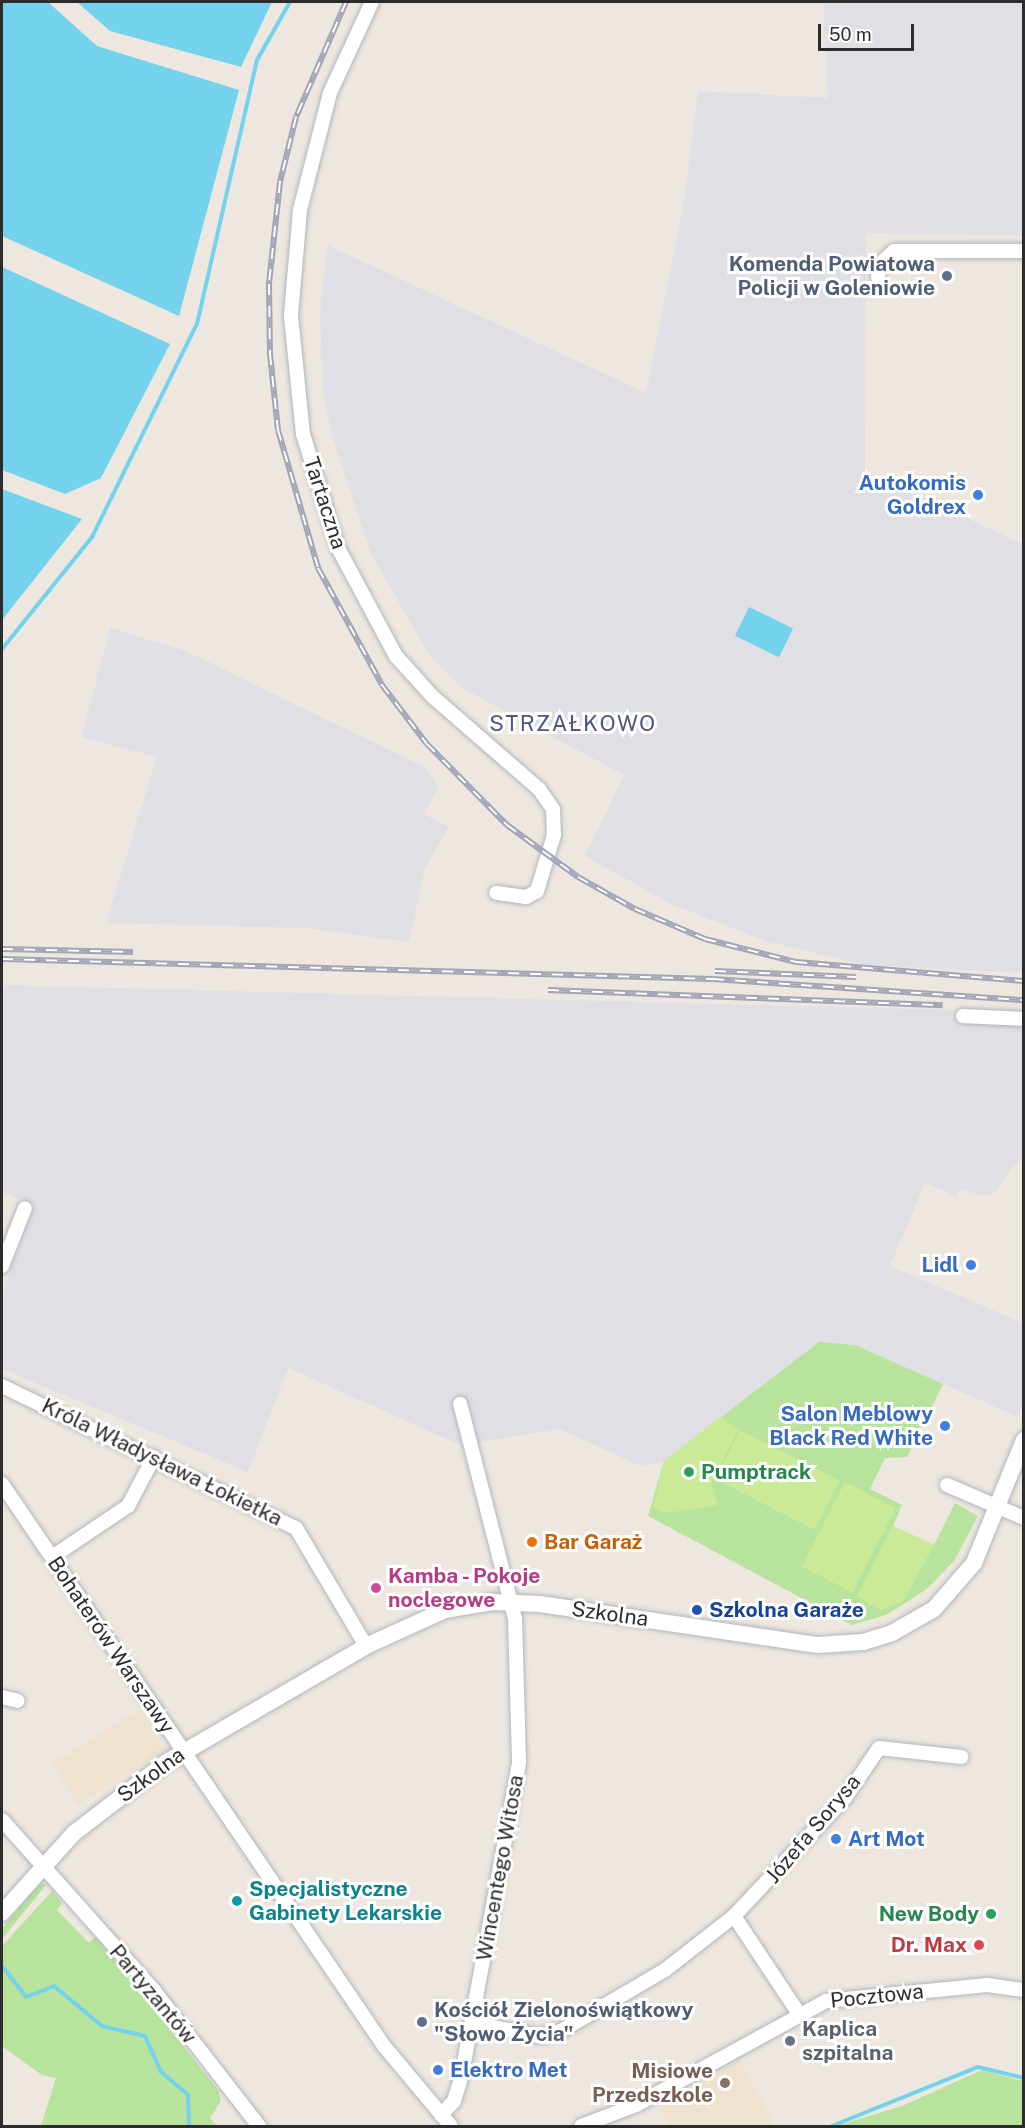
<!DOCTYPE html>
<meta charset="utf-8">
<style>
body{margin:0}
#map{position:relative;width:1025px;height:2128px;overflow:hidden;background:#ede7df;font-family:"Public Sans",sans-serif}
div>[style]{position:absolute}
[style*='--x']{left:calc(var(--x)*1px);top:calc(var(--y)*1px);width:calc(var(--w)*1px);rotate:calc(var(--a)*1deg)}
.industrial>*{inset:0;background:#e1dfe6}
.education>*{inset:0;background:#efe3cf;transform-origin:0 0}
.green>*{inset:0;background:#b7e39c}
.pitch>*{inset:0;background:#caea98;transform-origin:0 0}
.water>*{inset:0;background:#74d2ed;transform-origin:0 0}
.stream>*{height:4px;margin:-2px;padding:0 2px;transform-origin:2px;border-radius:2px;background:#74d2ed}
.roads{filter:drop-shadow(0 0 2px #b2b6bf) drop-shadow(0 0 2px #b2b6bf)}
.minor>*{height:14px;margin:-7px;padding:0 7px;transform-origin:7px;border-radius:7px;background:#fff}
.tertiary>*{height:16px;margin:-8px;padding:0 8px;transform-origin:8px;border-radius:8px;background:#fff}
.rail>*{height:6px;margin-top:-3px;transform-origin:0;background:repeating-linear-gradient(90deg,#fff 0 11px,#a1a5b6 0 22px);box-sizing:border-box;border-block:2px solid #a1a5b6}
.dots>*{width:16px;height:16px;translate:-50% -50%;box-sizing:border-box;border:3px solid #fff;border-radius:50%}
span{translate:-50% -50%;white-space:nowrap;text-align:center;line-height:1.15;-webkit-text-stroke:6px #fff;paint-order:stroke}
.service-label{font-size:21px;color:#4e5e75;font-weight:700}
.right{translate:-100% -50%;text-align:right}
.left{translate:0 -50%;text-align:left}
.shop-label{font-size:21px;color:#366cbe;font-weight:700}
.street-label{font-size:21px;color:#2c2c2c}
.leisure-label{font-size:21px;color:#27864d;font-weight:700}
.food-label{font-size:21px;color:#c56008;font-weight:700}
.hotel-label{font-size:21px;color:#b23c85;font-weight:700}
.transit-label{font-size:21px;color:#164399;font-weight:700}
.culture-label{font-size:21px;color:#0d838f;font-weight:700}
.health-label{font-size:21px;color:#be3a42;font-weight:700}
.worship-label{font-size:21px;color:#5b616d;font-weight:700}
.education-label{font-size:21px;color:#785e54;font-weight:700}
.neighbourhood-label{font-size:22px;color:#4d577d;letter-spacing:1.5px}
.frame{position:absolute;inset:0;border:3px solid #2c2c2c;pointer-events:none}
.scale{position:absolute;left:818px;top:24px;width:96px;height:27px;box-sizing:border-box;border:3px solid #2c2c2c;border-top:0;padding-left:8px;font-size:18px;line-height:21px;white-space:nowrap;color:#2c2c2c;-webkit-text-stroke:4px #fff;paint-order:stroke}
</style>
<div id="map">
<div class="industrial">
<div style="clip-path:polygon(823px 2px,1023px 2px,1023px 236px,866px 233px,865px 471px,1023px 544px,1023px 973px,865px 965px,766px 941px,673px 905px,585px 856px,624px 775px,462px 688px,428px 653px,371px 554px,331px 432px,323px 393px,320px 315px,327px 245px,646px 393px,684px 201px,698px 91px,828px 98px)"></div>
<div style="clip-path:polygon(110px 628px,186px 651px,426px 768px,439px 787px,424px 814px,449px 827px,425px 868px,409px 942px,308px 928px,106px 923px,157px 757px,82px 737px)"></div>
<div style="clip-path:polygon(2px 985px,1023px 1012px,1023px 1160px,1014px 1165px,995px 1193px,983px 1196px,960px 1189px,956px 1196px,925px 1183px,890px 1266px,1023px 1323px,1023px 1403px,1018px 1417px,855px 1345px,720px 1417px,664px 1461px,640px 1466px,560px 1429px,460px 1445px,288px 1368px,248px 1472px,2px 1369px,2px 1297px,32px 1204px,2px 1192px)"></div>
</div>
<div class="education">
<div style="left:139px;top:1709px;width:49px;height:102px;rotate:58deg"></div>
<div style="clip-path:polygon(740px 2060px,775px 2126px,670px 2126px,658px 2106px)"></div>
</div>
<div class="green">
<div style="clip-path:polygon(819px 1342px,855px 1345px,943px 1384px,907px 1457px,885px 1458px,870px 1489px,902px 1505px,893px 1526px,934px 1545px,955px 1503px,978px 1516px,954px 1561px,927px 1589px,886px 1615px,852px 1625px,648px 1516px,664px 1461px)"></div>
<div style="clip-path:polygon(38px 1883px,46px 1885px,2px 1939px,2px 1929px)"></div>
<div style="clip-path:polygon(52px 1891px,62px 1903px,57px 1910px,89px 1943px,96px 1936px,218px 2090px,221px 2101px,210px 2118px,217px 2126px,41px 2126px,56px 2078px,42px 2075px,2px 2046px,2px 1946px)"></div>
<div style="clip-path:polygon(982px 2070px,1023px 2081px,1023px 2126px,836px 2126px,902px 2106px)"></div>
</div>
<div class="pitch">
<div style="clip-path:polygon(720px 1417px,739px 1429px,711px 1483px,718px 1505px,665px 1513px,653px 1507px,664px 1461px)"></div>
<div style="left:740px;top:1430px;width:112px;height:55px;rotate:27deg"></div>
<div style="left:845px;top:1482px;width:57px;height:95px;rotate:27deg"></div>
<div style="clip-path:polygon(892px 1526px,934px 1545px,904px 1601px,880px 1610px,857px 1596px)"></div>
</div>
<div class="water">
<div style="clip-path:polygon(2px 2px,48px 2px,97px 46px,239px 90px,179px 316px,2px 236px)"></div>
<div style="clip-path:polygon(77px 2px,272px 2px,241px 67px,110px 31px)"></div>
<div style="clip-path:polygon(2px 267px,170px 344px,101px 478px,65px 494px,2px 470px)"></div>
<div style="clip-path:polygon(2px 489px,82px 519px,2px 620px)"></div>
<div style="left:749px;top:607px;width:49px;height:32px;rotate:26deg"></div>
</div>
<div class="stream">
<div style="--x:2;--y:649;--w:144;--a:-51.2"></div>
<div style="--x:92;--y:537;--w:237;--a:-63.8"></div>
<div style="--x:197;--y:324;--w:271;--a:-77.2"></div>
<div style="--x:257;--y:60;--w:67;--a:-60.4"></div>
<div style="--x:2;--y:1966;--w:39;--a:52"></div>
<div style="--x:26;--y:1997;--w:30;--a:-21"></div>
<div style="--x:54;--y:1986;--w:62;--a:39.8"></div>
<div style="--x:102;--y:2026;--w:44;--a:13.1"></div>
<div style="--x:145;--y:2036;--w:39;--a:66"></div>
<div style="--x:161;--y:2072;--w:35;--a:40"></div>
<div style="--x:188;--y:2095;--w:31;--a:88"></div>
<div style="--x:832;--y:2126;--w:157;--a:-22"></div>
<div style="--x:978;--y:2067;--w:47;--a:13.4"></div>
</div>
<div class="roads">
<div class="minor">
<div style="--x:372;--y:2;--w:100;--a:114.8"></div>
<div style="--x:330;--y:93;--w:121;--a:104.4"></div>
<div style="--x:300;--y:210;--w:106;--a:94.9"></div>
<div style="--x:291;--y:316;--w:119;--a:84.2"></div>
<div style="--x:303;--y:434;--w:119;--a:72.9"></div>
<div style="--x:338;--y:548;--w:123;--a:61.8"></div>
<div style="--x:396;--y:656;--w:54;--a:48"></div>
<div style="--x:432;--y:696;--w:142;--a:41"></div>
<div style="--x:539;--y:789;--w:24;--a:55"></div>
<div style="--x:553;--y:809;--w:26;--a:88"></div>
<div style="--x:554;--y:835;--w:59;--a:106.9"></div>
<div style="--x:537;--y:891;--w:13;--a:151"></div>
<div style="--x:526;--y:897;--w:30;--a:-172"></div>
<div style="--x:878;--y:277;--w:13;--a:-81"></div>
<div style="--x:880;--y:264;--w:19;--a:-43"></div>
<div style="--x:894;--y:251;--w:130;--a:0"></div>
<div style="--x:963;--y:1016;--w:61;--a:2.8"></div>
<div style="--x:2;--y:1266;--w:62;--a:-68.4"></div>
<div style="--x:2;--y:1386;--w:326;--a:25.8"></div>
<div style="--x:296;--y:1528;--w:137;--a:59.3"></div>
<div style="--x:2;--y:1484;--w:680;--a:55.8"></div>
<div style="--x:384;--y:2046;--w:104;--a:50.1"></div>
<div style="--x:947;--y:1485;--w:84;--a:23.2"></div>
<div style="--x:52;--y:1557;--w:92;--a:-33.9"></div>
<div style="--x:128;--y:1506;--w:55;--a:-62"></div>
<div style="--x:2;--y:1697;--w:16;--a:14"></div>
<div style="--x:2;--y:1820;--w:230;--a:48.3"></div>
<div style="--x:155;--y:1992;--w:170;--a:52.2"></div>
<div style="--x:734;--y:1916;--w:118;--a:56.4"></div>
<div style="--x:472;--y:2023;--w:68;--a:11"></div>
<div style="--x:539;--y:2036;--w:23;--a:-13"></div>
<div style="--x:561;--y:2031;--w:121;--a:-30.4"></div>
<div style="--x:665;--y:1970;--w:88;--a:-38"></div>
<div style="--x:734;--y:1916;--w:162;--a:-46.8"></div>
<div style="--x:845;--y:1798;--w:60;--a:-55.8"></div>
<div style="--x:879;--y:1748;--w:83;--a:6.2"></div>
<div style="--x:441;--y:2115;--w:19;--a:-47"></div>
<div style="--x:454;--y:2101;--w:28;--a:-73"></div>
<div style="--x:462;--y:2074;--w:317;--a:-79.6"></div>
<div style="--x:519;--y:1762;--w:143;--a:-91.6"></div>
<div style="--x:515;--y:1619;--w:222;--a:-104.3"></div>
<div style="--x:581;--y:2126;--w:59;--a:-20.9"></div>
<div style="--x:636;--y:2105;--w:217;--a:-28.7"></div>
<div style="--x:826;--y:2001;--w:162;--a:-5.7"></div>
<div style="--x:987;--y:1985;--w:37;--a:8"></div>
</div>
<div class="tertiary">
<div style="--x:2;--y:1913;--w:108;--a:-48"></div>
<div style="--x:74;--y:1833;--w:117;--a:-37.4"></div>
<div style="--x:167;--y:1762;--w:230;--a:-30.2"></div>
<div style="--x:366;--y:1646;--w:87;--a:-24.5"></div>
<div style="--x:445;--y:1610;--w:49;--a:-9.5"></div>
<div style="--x:493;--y:1602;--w:47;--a:2.4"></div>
<div style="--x:540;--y:1604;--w:281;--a:8.4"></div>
<div style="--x:818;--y:1645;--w:45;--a:-3.8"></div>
<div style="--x:863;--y:1642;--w:30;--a:-17"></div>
<div style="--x:892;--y:1633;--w:48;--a:-29.7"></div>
<div style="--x:934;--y:1609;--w:61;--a:-49"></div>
<div style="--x:974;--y:1563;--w:133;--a:-67.9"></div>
</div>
</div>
<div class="rail">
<div style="--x:346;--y:2;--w:125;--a:113.5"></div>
<div style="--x:296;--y:117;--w:67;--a:103.8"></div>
<div style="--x:280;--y:182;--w:103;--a:96.2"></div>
<div style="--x:269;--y:284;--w:70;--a:89.2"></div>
<div style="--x:270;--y:354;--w:76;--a:84"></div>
<div style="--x:278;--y:430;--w:144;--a:73.8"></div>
<div style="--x:318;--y:568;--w:133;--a:61.3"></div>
<div style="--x:382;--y:685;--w:74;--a:52.7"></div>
<div style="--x:427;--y:744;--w:114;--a:45.4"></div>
<div style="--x:507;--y:825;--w:88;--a:36.2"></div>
<div style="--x:578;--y:877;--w:65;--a:29.3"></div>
<div style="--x:635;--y:909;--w:76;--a:23.2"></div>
<div style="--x:705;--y:939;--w:94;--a:14.2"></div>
<div style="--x:796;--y:962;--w:229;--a:4.8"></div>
<div style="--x:2;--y:949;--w:131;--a:1.3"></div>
<div style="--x:2;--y:959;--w:711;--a:1.61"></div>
<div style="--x:713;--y:979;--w:312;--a:3.9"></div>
<div style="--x:715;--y:971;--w:141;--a:2.4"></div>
<div style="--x:548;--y:990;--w:395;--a:2.2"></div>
</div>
<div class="dots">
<div style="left:947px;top:276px;background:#5c6f8a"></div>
<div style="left:978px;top:495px;background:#3f7fe0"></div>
<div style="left:971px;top:1265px;background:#3f7fe0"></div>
<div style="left:945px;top:1426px;background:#3f7fe0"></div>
<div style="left:689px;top:1472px;background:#2e9e5b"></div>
<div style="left:532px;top:1542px;background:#e8710a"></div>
<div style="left:376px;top:1588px;background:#d1479c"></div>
<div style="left:697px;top:1610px;background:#1a4fb4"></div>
<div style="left:836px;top:1839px;background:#3f7fe0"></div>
<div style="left:237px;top:1901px;background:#0f9aa8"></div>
<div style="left:991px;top:1914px;background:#2e9e5b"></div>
<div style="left:979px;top:1945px;background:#e0444e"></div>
<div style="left:422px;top:2022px;background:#5c6f8a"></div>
<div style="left:790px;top:2041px;background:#6b7280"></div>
<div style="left:438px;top:2070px;background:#3f7fe0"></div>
<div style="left:725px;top:2083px;background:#8d6e63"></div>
</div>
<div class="service-label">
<span class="right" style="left:935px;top:276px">Komenda Powiatowa<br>Policji w Goleniowie</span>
<span class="left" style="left:434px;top:2022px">Kościół Zielonoświątkowy<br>"Słowo Życia"</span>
</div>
<div class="shop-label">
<span class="right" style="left:966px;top:495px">Autokomis<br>Goldrex</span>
<span class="right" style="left:959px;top:1265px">Lidl</span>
<span class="right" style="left:933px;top:1426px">Salon Meblowy<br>Black Red White</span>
<span class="left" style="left:848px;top:1839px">Art Mot</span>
<span class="left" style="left:450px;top:2070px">Elektro Met</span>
</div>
<div class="street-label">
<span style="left:325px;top:503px;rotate:72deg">Tartaczna</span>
<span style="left:162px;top:1462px;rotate:26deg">Króla Władysława Łokietka</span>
<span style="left:610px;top:1614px;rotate:8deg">Szkolna</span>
<span style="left:111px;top:1645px;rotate:56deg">Bohaterów Warszawy</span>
<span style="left:151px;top:1775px;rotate:-36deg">Szkolna</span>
<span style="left:813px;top:1829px;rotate:-50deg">Józefa Sorysa</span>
<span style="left:500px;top:1868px;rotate:-80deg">Wincentego Witosa</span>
<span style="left:153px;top:1994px;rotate:50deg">Partyzantów</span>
<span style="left:877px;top:1996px;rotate:-6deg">Pocztowa</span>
</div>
<div class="leisure-label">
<span class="left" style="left:701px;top:1472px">Pumptrack</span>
<span class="right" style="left:979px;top:1914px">New Body</span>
</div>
<div class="food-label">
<span class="left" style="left:544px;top:1542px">Bar Garaż</span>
</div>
<div class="hotel-label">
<span class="left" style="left:388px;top:1588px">Kamba - Pokoje<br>noclegowe</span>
</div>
<div class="transit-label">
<span class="left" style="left:709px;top:1610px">Szkolna Garaże</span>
</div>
<div class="culture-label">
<span class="left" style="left:249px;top:1901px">Specjalistyczne<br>Gabinety Lekarskie</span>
</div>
<div class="health-label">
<span class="right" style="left:967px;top:1945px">Dr. Max</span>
</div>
<div class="worship-label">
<span class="left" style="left:802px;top:2041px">Kaplica<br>szpitalna</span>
</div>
<div class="education-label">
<span class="right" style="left:713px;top:2083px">Misiowe<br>Przedszkole</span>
</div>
<div class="neighbourhood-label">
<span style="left:573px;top:724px">STRZAŁKOWO</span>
</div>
<div class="frame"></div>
<div class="scale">50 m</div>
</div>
